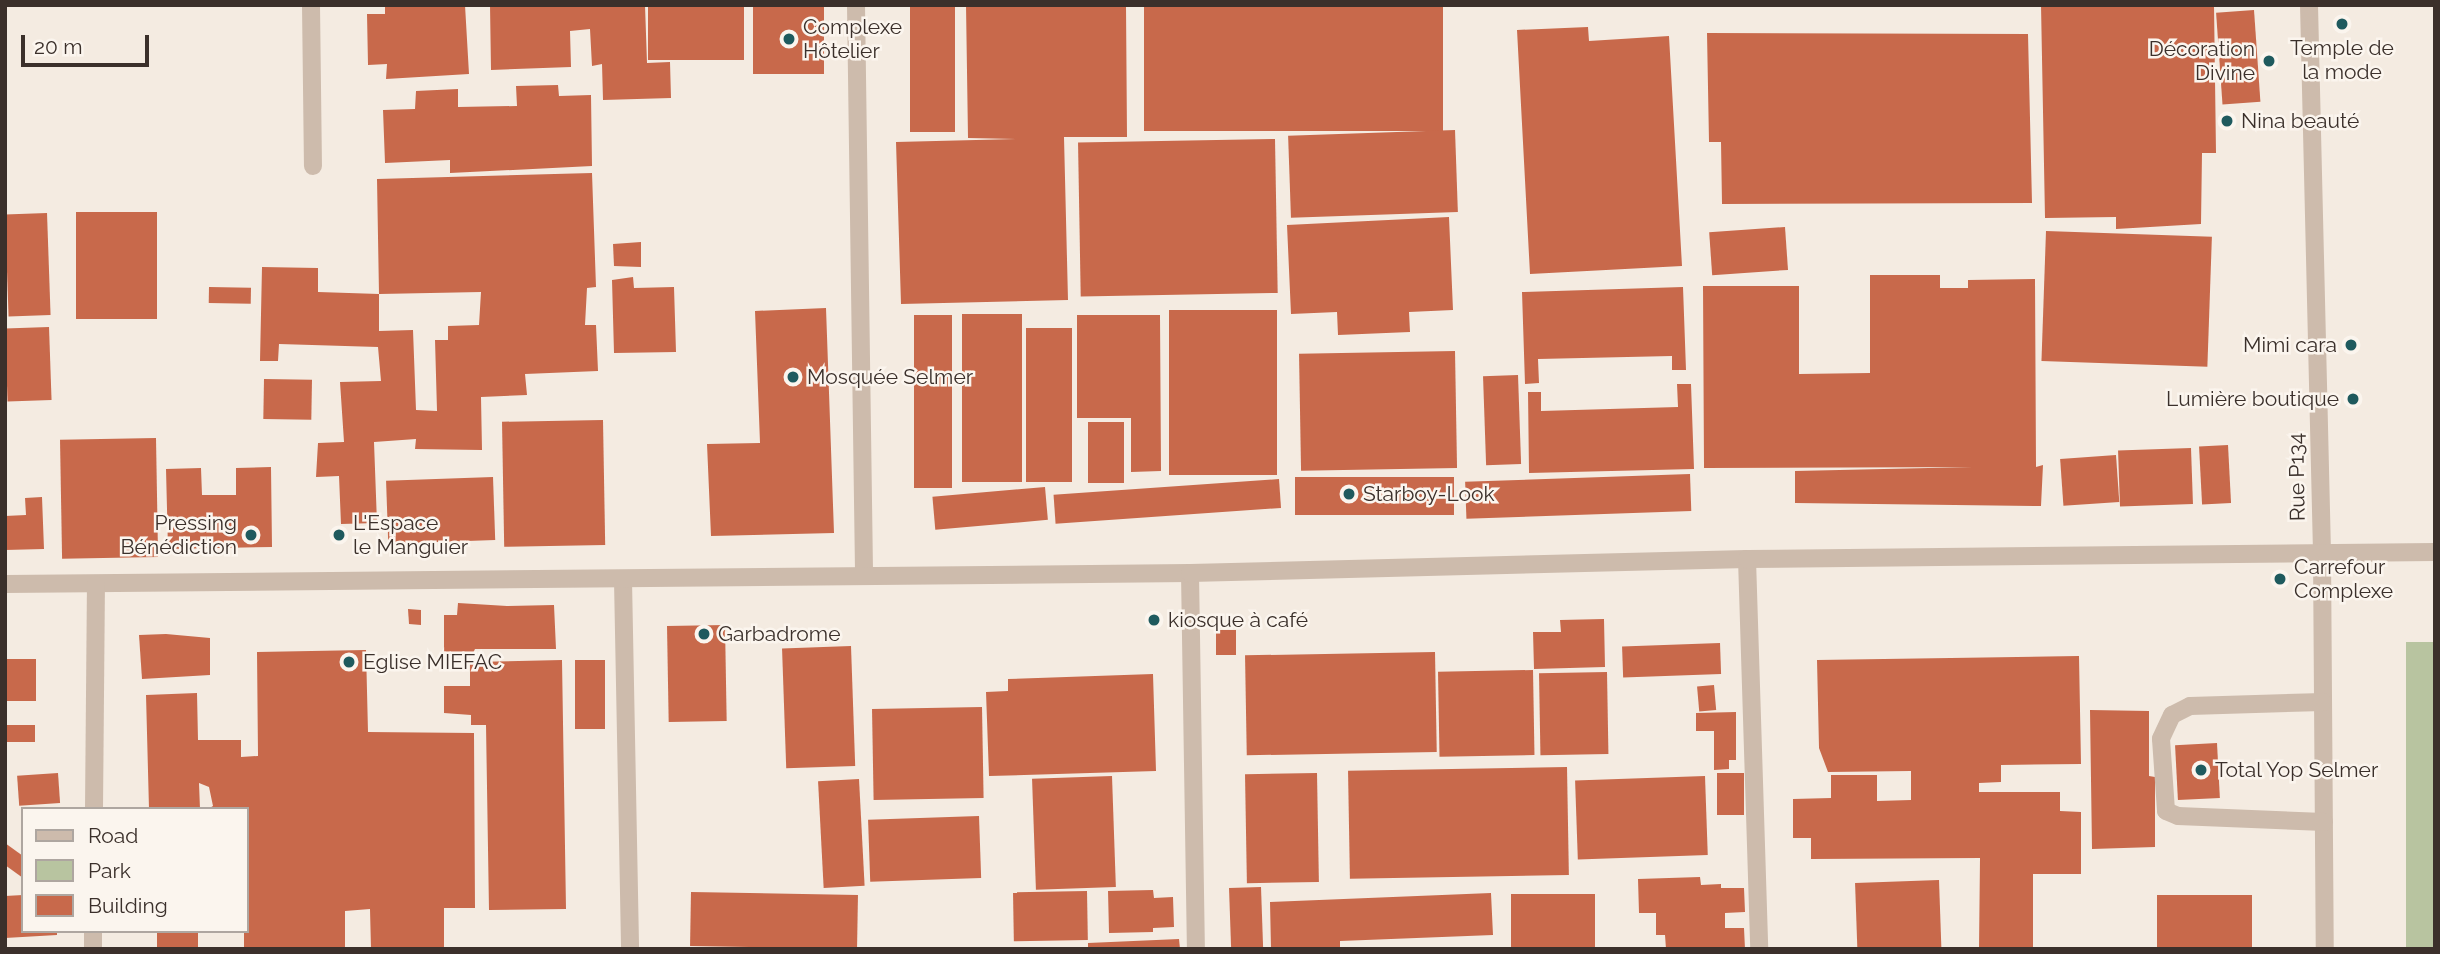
<!DOCTYPE html>
<meta charset="utf-8">
<style>
body{margin:0}
#map{position:relative;width:2440px;height:954px;overflow:hidden;background:#f4ebe1;font-family:Raleway,sans-serif}
div>[style]{position:absolute}
[style*='--x']{left:calc(var(--x)*1px);top:calc(var(--y)*1px);width:calc(var(--w)*1px);rotate:calc(var(--a)*1deg)}
.green>*{inset:0;background:#b8c4a0;transform-origin:0 0}
.building>*{inset:0;background:#c8694b;transform-origin:0 0}
.minor>*{height:18px;margin:-9px;padding:0 9px;transform-origin:9px;border-radius:9px;background:#cdbbac}
.dots>*{width:19px;height:19px;translate:-50% -50%;box-sizing:border-box;border:4px solid #fbf5ee;border-radius:50%}
span{translate:-50% -50%;white-space:nowrap;text-align:center;line-height:1.15;-webkit-text-stroke:5px #fbf5ee;paint-order:stroke}
.poi-label{font-size:21px;color:#3b302b}
.left{translate:0 -50%;text-align:left}
.right{translate:-100% -50%;text-align:right}
.street-label{font-size:21px;color:#3b302b}
.frame{position:absolute;inset:0;border:7px solid #3b302b;pointer-events:none}
.legend{position:absolute;left:21px;top:807px;width:228px;height:126px;box-sizing:border-box;background:#fbf5ee;border:2px solid #aea6a0;margin:0;padding:9px 12px;list-style:none;font-size:21px;color:#3b302b}
.legend li{display:flex;align-items:center;gap:14px;height:35px}
.legend b{width:35px;border:2px solid #aea6a0}
.scale{position:absolute;left:21px;top:35px;width:128px;height:32px;box-sizing:border-box;border:4px solid #3b302b;border-top:0;padding-left:9px;font-size:21px;line-height:24px;white-space:nowrap;color:#3b302b;-webkit-text-stroke:5px #fbf5ee;paint-order:stroke}
</style>
<div id="map">
<div class="green">
<div style="left:2435px;top:642px;width:307px;height:29px;rotate:90deg"></div>
</div>
<div class="building">
<div style="clip-path:polygon(385px 5px,465px 5px,469px 74px,386px 79px,387px 64px,368px 65px,367px 14px,385px 14px)"></div>
<div style="clip-path:polygon(490px 5px,645px 5px,647px 63px,670px 62px,671px 98px,603px 100px,602px 64px,592px 66px,590px 29px,570px 31px,571px 67px,491px 70px)"></div>
<div style="left:648px;top:5px;width:96px;height:55px"></div>
<div style="left:753px;top:5px;width:71px;height:69px"></div>
<div style="left:910px;top:5px;width:45px;height:127px"></div>
<div style="clip-path:polygon(966px 5px,1126px 5px,1127px 137px,1064px 137px,1068px 300px,901px 304px,896px 142px,1016px 139px,968px 138px)"></div>
<div style="left:1144px;top:5px;width:299px;height:126px"></div>
<div style="clip-path:polygon(2041px 5px,2214px 5px,2216px 153px,2202px 153px,2201px 224px,2116px 229px,2116px 217px,2045px 218px)"></div>
<div style="left:2254px;top:10px;width:92px;height:38px;rotate:86deg"></div>
<div style="clip-path:polygon(1588px 27px,1589px 41px,1669px 36px,1682px 266px,1530px 274px,1517px 30px)"></div>
<div style="clip-path:polygon(1707px 33px,2028px 34px,2032px 203px,1722px 204px,1721px 142px,1709px 142px)"></div>
<div style="clip-path:polygon(558px 85px,559px 96px,591px 95px,592px 166px,450px 173px,450px 160px,385px 163px,383px 110px,415px 109px,416px 91px,458px 89px,458px 107px,517px 106px,516px 86px)"></div>
<div style="left:1455px;top:130px;width:82px;height:167px;rotate:88deg"></div>
<div style="left:1275px;top:139px;width:154px;height:197px;rotate:89deg"></div>
<div style="clip-path:polygon(592px 173px,596px 287px,587px 288px,585px 325px,596px 325px,598px 371px,525px 374px,527px 395px,481px 397px,482px 450px,415px 449px,416px 439px,374px 442px,377px 523px,341px 524px,339px 476px,316px 477px,318px 443px,344px 442px,340px 382px,381px 381px,378px 347px,279px 344px,278px 361px,260px 361px,262px 267px,318px 268px,318px 292px,379px 294px,379px 331px,413px 330px,416px 410px,437px 411px,435px 340px,448px 340px,448px 326px,479px 325px,481px 292px,379px 294px,377px 179px)"></div>
<div style="left:76px;top:212px;width:81px;height:107px"></div>
<div style="left:47px;top:213px;width:102px;height:42px;rotate:88deg"></div>
<div style="clip-path:polygon(1449px 217px,1453px 310px,1409px 312px,1410px 332px,1338px 335px,1337px 312px,1291px 314px,1287px 225px)"></div>
<div style="left:1785px;top:227px;width:43px;height:76px;rotate:86deg"></div>
<div style="left:2046px;top:231px;width:166px;height:130px;rotate:2deg"></div>
<div style="clip-path:polygon(641px 242px,641px 267px,614px 266px,613px 244px)"></div>
<div style="clip-path:polygon(1870px 275px,1940px 275px,1940px 288px,1968px 288px,1968px 280px,2035px 279px,2036px 467px,2043px 465px,2041px 506px,1795px 503px,1795px 471px,1973px 467px,1704px 468px,1703px 286px,1799px 286px,1799px 374px,1870px 373px)"></div>
<div style="clip-path:polygon(633px 277px,634px 288px,674px 287px,676px 352px,614px 353px,612px 280px)"></div>
<div style="left:209px;top:287px;width:42px;height:16px;rotate:1deg"></div>
<div style="clip-path:polygon(1683px 287px,1686px 370px,1672px 370px,1672px 356px,1538px 359px,1539px 383px,1525px 384px,1522px 292px)"></div>
<div style="clip-path:polygon(826px 308px,834px 533px,711px 536px,707px 444px,760px 443px,755px 311px)"></div>
<div style="left:1277px;top:310px;width:165px;height:108px;rotate:90deg"></div>
<div style="left:962px;top:314px;width:60px;height:168px"></div>
<div style="left:914px;top:315px;width:38px;height:173px"></div>
<div style="clip-path:polygon(1077px 315px,1160px 315px,1161px 471px,1131px 472px,1131px 418px,1077px 418px)"></div>
<div style="left:49px;top:327px;width:73px;height:44px;rotate:88deg"></div>
<div style="left:1026px;top:328px;width:46px;height:154px"></div>
<div style="left:1455px;top:351px;width:117px;height:156px;rotate:89deg"></div>
<div style="left:1518px;top:375px;width:89px;height:35px;rotate:88deg"></div>
<div style="left:264px;top:379px;width:48px;height:40px;rotate:1deg"></div>
<div style="clip-path:polygon(1677px 384px,1691px 384px,1694px 469px,1529px 473px,1528px 392px,1541px 392px,1541px 411px,1678px 407px)"></div>
<div style="left:603px;top:420px;width:125px;height:101px;rotate:89deg"></div>
<div style="left:1124px;top:422px;width:61px;height:36px;rotate:90deg"></div>
<div style="left:156px;top:438px;width:119px;height:96px;rotate:89deg"></div>
<div style="left:2228px;top:445px;width:58px;height:29px;rotate:87deg"></div>
<div style="left:2191px;top:448px;width:56px;height:73px;rotate:88deg"></div>
<div style="left:2116px;top:455px;width:47px;height:56px;rotate:86deg"></div>
<div style="clip-path:polygon(271px 467px,272px 547px,168px 549px,166px 469px,201px 468px,202px 495px,236px 495px,236px 468px)"></div>
<div style="left:1690px;top:474px;width:37px;height:225px;rotate:88deg"></div>
<div style="left:493px;top:477px;width:63px;height:107px;rotate:88deg"></div>
<div style="left:1454px;top:477px;width:38px;height:159px;rotate:90deg"></div>
<div style="left:1279px;top:479px;width:29px;height:226px;rotate:86deg"></div>
<div style="left:1045px;top:487px;width:33px;height:113px;rotate:85deg"></div>
<div style="clip-path:polygon(42px 497px,44px 549px,5px 550px,5px 516px,26px 515px,25px 498px)"></div>
<div style="clip-path:polygon(458px 603px,507px 606px,554px 605px,556px 649px,475px 649px,472px 655px,444px 656px,444px 615px,457px 615px)"></div>
<div style="clip-path:polygon(408px 609px,421px 610px,421px 625px,409px 624px)"></div>
<div style="clip-path:polygon(1604px 619px,1605px 667px,1534px 669px,1533px 632px,1561px 632px,1560px 620px)"></div>
<div style="left:725px;top:625px;width:96px;height:58px;rotate:89deg"></div>
<div style="left:1236px;top:630px;width:25px;height:20px;rotate:90deg"></div>
<div style="clip-path:polygon(166px 634px,210px 638px,210px 675px,142px 679px,139px 635px)"></div>
<div style="left:1720px;top:643px;width:31px;height:98px;rotate:88deg"></div>
<div style="left:851px;top:646px;width:120px;height:69px;rotate:88deg"></div>
<div style="clip-path:polygon(366px 650px,368px 732px,474px 733px,475px 908px,444px 908px,444px 949px,371px 949px,370px 909px,345px 911px,345px 949px,244px 949px,244px 931px,247px 931px,247px 809px,208px 809px,213px 806px,209px 787px,199px 783px,200px 809px,149px 809px,146px 695px,197px 693px,198px 740px,241px 740px,241px 757px,258px 756px,257px 652px)"></div>
<div style="left:1435px;top:652px;width:100px;height:190px;rotate:89deg"></div>
<div style="clip-path:polygon(2079px 656px,2081px 764px,2001px 765px,2001px 782px,1979px 783px,1979px 792px,2060px 792px,2060px 811px,2081px 812px,2081px 874px,2033px 874px,2033px 949px,1979px 949px,1980px 858px,1811px 859px,1811px 838px,1793px 838px,1793px 799px,1831px 798px,1831px 775px,1877px 775px,1877px 801px,1911px 800px,1911px 771px,1828px 772px,1819px 748px,1817px 660px)"></div>
<div style="left:5px;top:659px;width:31px;height:42px"></div>
<div style="clip-path:polygon(562px 660px,566px 909px,489px 910px,486px 725px,471px 725px,471px 715px,444px 713px,444px 686px,470px 686px,470px 662px)"></div>
<div style="left:575px;top:660px;width:30px;height:69px"></div>
<div style="left:1533px;top:670px;width:85px;height:95px;rotate:89deg"></div>
<div style="left:1607px;top:672px;width:82px;height:68px;rotate:89deg"></div>
<div style="clip-path:polygon(1153px 674px,1156px 771px,989px 776px,986px 692px,1008px 691px,1008px 679px)"></div>
<div style="left:1714px;top:685px;width:25px;height:17px;rotate:85deg"></div>
<div style="left:982px;top:707px;width:91px;height:110px;rotate:89deg"></div>
<div style="clip-path:polygon(2090px 710px,2149px 711px,2149px 776px,2155px 777px,2155px 847px,2092px 849px)"></div>
<div style="clip-path:polygon(1736px 712px,1736px 760px,1729px 760px,1729px 769px,1714px 770px,1714px 731px,1696px 731px,1696px 713px)"></div>
<div style="left:5px;top:725px;width:30px;height:17px"></div>
<div style="left:2217px;top:743px;width:55px;height:42px;rotate:87deg"></div>
<div style="left:1567px;top:767px;width:108px;height:219px;rotate:89deg"></div>
<div style="left:58px;top:773px;width:30px;height:41px;rotate:86deg"></div>
<div style="left:1317px;top:773px;width:109px;height:72px;rotate:89deg"></div>
<div style="left:1744px;top:773px;width:42px;height:27px;rotate:90deg"></div>
<div style="left:1112px;top:776px;width:111px;height:80px;rotate:88deg"></div>
<div style="left:1705px;top:776px;width:79px;height:130px;rotate:88deg"></div>
<div style="left:859px;top:779px;width:107px;height:41px;rotate:87deg"></div>
<div style="left:979px;top:816px;width:62px;height:111px;rotate:88deg"></div>
<div style="clip-path:polygon(5px 843px,23px 856px,23px 878px,5px 865px)"></div>
<div style="clip-path:polygon(1700px 877px,1701px 885px,1721px 884px,1721px 888px,1744px 888px,1745px 912px,1725px 913px,1725px 928px,1744px 928px,1745px 949px,1666px 949px,1665px 935px,1656px 935px,1656px 913px,1639px 913px,1638px 879px)"></div>
<div style="left:1939px;top:880px;width:69px;height:84px;rotate:88deg"></div>
<div style="left:1261px;top:887px;width:62px;height:32px;rotate:88deg"></div>
<div style="clip-path:polygon(1153px 890px,1154px 898px,1173px 897px,1174px 927px,1153px 928px,1153px 932px,1109px 933px,1108px 891px)"></div>
<div style="left:1087px;top:891px;width:49px;height:74px;rotate:89deg"></div>
<div style="left:691px;top:892px;width:167px;height:54px;rotate:1deg"></div>
<div style="clip-path:polygon(1491px 893px,1493px 935px,1340px 941px,1340px 949px,1271px 949px,1270px 902px)"></div>
<div style="left:1595px;top:894px;width:55px;height:84px;rotate:90deg"></div>
<div style="clip-path:polygon(23px 895px,23px 931px,57px 931px,57px 935px,5px 938px,5px 896px)"></div>
<div style="left:2157px;top:895px;width:95px;height:54px"></div>
<div style="left:157px;top:931px;width:41px;height:18px"></div>
<div style="clip-path:polygon(1179px 939px,1180px 949px,1088px 949px,1088px 943px)"></div>
</div>
<div class="minor">
<div style="--x:311;--y:5;--w:161;--a:89.3"></div>
<div style="--x:856;--y:5;--w:569;--a:89.19"></div>
<div style="--x:2309;--y:5;--w:549;--a:88.64"></div>
<div style="--x:2322;--y:554;--w:395;--a:89.6"></div>
<div style="--x:1747;--y:559;--w:390;--a:88.2"></div>
<div style="--x:1190;--y:573;--w:376;--a:89.1"></div>
<div style="--x:623;--y:580;--w:369;--a:88.9"></div>
<div style="--x:5;--y:584;--w:1185;--a:-0.53"></div>
<div style="--x:1190;--y:573;--w:557;--a:-1.44"></div>
<div style="--x:1747;--y:559;--w:688;--a:-0.58"></div>
<div style="--x:2323;--y:702;--w:133;--a:178.3"></div>
<div style="--x:2190;--y:706;--w:20;--a:153"></div>
<div style="--x:2172;--y:715;--w:26;--a:115"></div>
<div style="--x:2161;--y:739;--w:72;--a:86"></div>
<div style="--x:2166;--y:811;--w:13;--a:23"></div>
<div style="--x:2178;--y:816;--w:146;--a:2.4"></div>
<div style="--x:94;--y:809;--w:224;--a:-89.5"></div>
<div style="--x:93;--y:949;--w:18;--a:-90"></div>
</div>
<div class="dots">
<div style="left:2342px;top:24px;background:#1f5a5e"></div>
<div style="left:789px;top:39px;background:#1f5a5e"></div>
<div style="left:2269px;top:61px;background:#1f5a5e"></div>
<div style="left:2227px;top:121px;background:#1f5a5e"></div>
<div style="left:2351px;top:345px;background:#1f5a5e"></div>
<div style="left:793px;top:377px;background:#1f5a5e"></div>
<div style="left:2353px;top:399px;background:#1f5a5e"></div>
<div style="left:1349px;top:494px;background:#1f5a5e"></div>
<div style="left:251px;top:535px;background:#1f5a5e"></div>
<div style="left:339px;top:535px;background:#1f5a5e"></div>
<div style="left:2280px;top:579px;background:#1f5a5e"></div>
<div style="left:1154px;top:620px;background:#1f5a5e"></div>
<div style="left:704px;top:634px;background:#1f5a5e"></div>
<div style="left:349px;top:662px;background:#1f5a5e"></div>
<div style="left:2201px;top:770px;background:#1f5a5e"></div>
</div>
<div class="poi-label">
<span class="left" style="left:803px;top:39px">Complexe<br>Hôtelier</span>
<span style="left:2342px;top:60px">Temple de<br>la mode</span>
<span class="right" style="left:2255px;top:61px">Décoration<br>Divine</span>
<span class="left" style="left:2241px;top:121px">Nina beauté</span>
<span class="right" style="left:2337px;top:345px">Mimi cara</span>
<span class="left" style="left:807px;top:377px">Mosquée Selmer</span>
<span class="right" style="left:2339px;top:399px">Lumière boutique</span>
<span class="left" style="left:1363px;top:494px">Starboy-Look</span>
<span class="right" style="left:237px;top:535px">Pressing<br>Bénédiction</span>
<span class="left" style="left:353px;top:535px">L'Espace<br>le Manguier</span>
<span class="left" style="left:2294px;top:579px">Carrefour<br>Complexe</span>
<span class="left" style="left:1168px;top:620px">kiosque à café</span>
<span class="left" style="left:718px;top:634px">Garbadrome</span>
<span class="left" style="left:363px;top:662px">Eglise MIEFAC</span>
<span class="left" style="left:2215px;top:770px">Total Yop Selmer</span>
</div>
<div class="street-label">
<span style="left:2297px;top:477px;rotate:-91deg">Rue P134</span>
</div>
<div class="frame"></div>
<ul class="legend">
<li><b style="height:9px;background:#cdbbac"></b>Road</li>
<li><b style="height:19px;background:#b8c4a0"></b>Park</li>
<li><b style="height:19px;background:#c8694b"></b>Building</li>
</ul>
<div class="scale">20 m</div>
</div>
